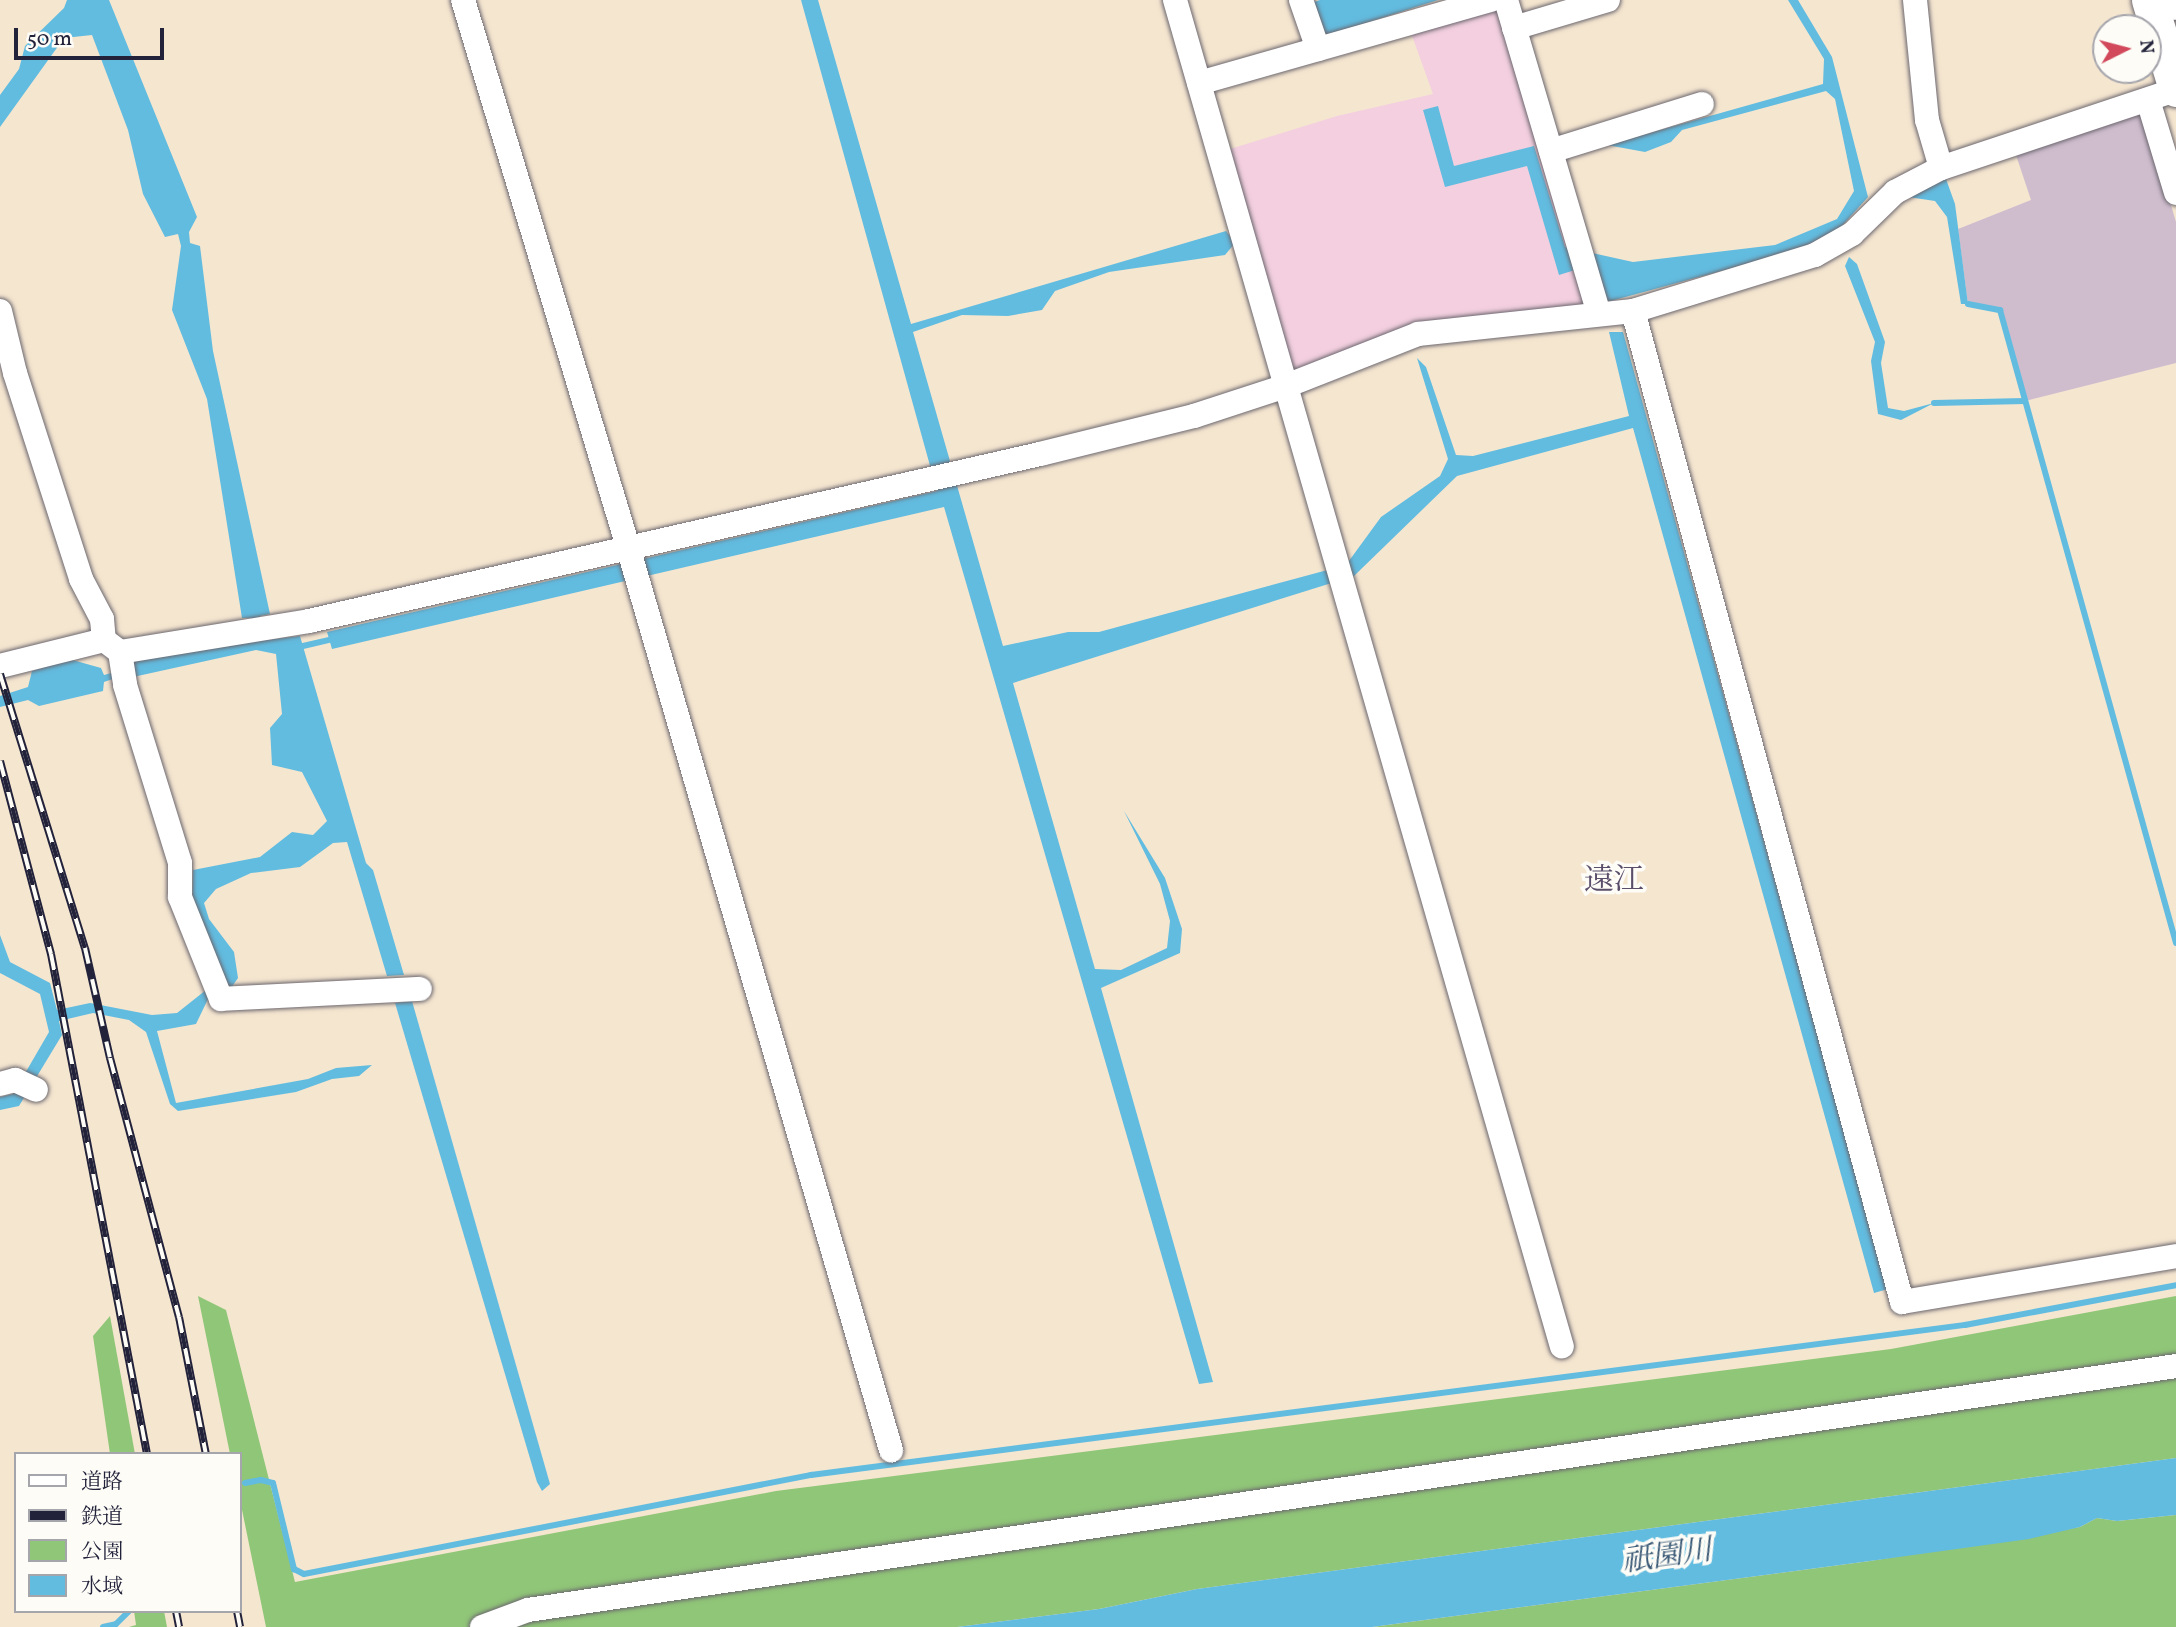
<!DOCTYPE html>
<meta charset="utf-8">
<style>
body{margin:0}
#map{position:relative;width:2176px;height:1627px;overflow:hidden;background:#f5e6d0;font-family:Vollkorn,"Noto Serif JP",serif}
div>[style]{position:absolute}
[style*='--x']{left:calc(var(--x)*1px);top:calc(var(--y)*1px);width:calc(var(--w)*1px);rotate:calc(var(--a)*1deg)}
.built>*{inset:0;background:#f3cfdf}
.industrial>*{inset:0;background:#cfbdce}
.green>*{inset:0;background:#90c678}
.water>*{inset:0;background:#62bce0}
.stream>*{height:6px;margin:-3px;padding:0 3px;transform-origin:3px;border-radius:3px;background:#62bce0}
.roads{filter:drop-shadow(0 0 2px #6c676f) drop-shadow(0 0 2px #6c676f)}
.minor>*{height:24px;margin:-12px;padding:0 12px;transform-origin:12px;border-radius:12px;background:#fff}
.highway>*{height:35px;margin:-17.5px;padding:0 17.5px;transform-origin:17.5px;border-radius:17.5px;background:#fff}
.rail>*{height:8px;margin-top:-4px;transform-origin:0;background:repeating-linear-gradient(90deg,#fdfcf7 0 16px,#22223b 0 32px);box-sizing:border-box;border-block:2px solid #22223b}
span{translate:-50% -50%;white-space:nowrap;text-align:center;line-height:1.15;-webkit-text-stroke:7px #fdfcf7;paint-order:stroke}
.neighbourhood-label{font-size:30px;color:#5b4e6b}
.water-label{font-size:30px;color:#385875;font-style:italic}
.legend{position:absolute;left:14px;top:1452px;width:228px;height:161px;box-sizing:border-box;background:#fdfcf7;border:2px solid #a5a5ac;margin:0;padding:9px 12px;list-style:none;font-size:21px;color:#22223b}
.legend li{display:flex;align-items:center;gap:14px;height:35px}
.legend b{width:35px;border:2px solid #a5a5ac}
.north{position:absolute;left:2092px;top:14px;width:70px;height:70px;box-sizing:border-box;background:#fdfcf7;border:2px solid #a5a5ac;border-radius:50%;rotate:84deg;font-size:19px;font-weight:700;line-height:28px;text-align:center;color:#22223b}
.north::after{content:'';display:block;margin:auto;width:24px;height:32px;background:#d1495b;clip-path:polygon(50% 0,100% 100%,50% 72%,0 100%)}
.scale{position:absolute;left:14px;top:28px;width:150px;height:32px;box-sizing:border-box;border:4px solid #22223b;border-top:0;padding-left:9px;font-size:21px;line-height:24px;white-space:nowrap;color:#22223b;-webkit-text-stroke:5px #fdfcf7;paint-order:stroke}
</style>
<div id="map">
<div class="built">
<div style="clip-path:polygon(1501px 0,1589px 310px,1421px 327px,1277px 378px,1214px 154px,1337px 116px,1433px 94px,1406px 19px)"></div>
</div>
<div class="industrial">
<div style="clip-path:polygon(2129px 114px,2144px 114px,2176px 222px,2176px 363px,2025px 401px,2000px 310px,1968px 304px,1958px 229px,2031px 200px,2015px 152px)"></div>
</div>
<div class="green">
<div style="clip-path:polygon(198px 1296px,226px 1310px,295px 1582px,776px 1491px,1891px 1349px,2176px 1296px,2176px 1458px,1197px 1589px,1099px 1609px,957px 1627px,266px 1627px,240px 1500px,240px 1454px,230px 1454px)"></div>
<div style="clip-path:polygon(110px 1316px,135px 1454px,110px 1454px,93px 1336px)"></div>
<div style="clip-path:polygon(2176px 1515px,2176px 1627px,1372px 1627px,1870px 1561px,2080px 1527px,2097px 1518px,2117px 1521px)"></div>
<div style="clip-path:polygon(134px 1611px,164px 1611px,167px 1627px,129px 1627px,136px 1625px)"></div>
</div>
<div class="water">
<div style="clip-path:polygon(67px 0,109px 0,197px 217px,189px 232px,190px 243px,200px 246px,213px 351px,270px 614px,260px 616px,266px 640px,300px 636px,366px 863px,373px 870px,404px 975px,387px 976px,347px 842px,333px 843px,300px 867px,251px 873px,216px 889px,204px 903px,209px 919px,234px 952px,238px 978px,231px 988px,220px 984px,192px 911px,193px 870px,260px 857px,292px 832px,313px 835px,327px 821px,302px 772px,272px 765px,270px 728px,282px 714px,276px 654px,256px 650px,133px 677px,130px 673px,104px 682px,103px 691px,39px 706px,28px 700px,0 707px,0 696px,28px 687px,32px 671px,69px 659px,101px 668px,104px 675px,130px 668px,128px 662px,254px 639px,251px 618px,242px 618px,207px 399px,172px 310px,181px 246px,178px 234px,165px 237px,143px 194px,128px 130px,92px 35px,64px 38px,0 127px,0 95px,19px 69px,25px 46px,64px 8px)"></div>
<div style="clip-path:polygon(801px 0,818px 0,911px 324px,1226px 231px,1235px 243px,1225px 255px,1109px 272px,1055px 291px,1042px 310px,1008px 316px,962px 315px,913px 332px,1003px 646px,1068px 632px,1099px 632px,1346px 565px,1381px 517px,1440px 476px,1448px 459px,1417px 358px,1426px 367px,1456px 455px,1473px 456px,1629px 416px,1609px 332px,1623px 332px,1888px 1289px,1874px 1293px,1633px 428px,1457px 476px,1354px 576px,1013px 683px,1095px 969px,1121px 970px,1167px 948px,1170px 921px,1160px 884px,1124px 811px,1165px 878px,1182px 929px,1180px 953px,1101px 988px,1213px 1382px,1199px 1384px,944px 507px,332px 649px,327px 632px,937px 491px)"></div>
<div style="clip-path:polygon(1320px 0,1438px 0,1325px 36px,1311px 3px)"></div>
<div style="clip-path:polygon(1788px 0,1798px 0,1832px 57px,1868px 197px,1840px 228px,1798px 250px,1607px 302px,1575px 270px,1559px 275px,1527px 166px,1445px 187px,1423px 110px,1438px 106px,1454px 166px,1534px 146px,1565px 247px,1633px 262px,1775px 245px,1837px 219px,1854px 191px,1835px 99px,1826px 91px,1682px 130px,1671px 142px,1645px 152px,1607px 145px,1823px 84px,1824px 59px)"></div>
<div style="clip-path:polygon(1946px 179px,1955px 204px,1968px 304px,1961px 304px,1947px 217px,1935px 201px,1908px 197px)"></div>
<div style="clip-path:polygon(1849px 257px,1857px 264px,1885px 342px,1881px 363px,1888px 408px,1904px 411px,1934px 403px,1901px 420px,1878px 414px,1871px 361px,1875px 342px,1845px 266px)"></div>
<div style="clip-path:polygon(0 935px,10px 962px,50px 983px,57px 1010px,90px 1003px,152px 1015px,177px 1013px,206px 990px,209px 997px,196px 1024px,157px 1031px,176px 1103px,308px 1079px,336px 1068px,372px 1065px,359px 1076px,332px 1079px,296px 1092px,178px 1111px,170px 1104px,146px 1032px,129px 1020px,93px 1013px,59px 1021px,62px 1035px,19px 1106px,0 1110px,0 1097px,13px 1094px,49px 1032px,40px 994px,0 973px)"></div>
<div style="clip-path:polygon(412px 1001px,550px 1484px,542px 1491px,537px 1482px,395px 1003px)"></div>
<div style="clip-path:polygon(2176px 1458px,2176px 1515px,2117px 1521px,2097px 1518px,2080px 1527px,2029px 1539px,1870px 1561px,1372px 1627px,957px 1627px,1099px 1609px,1197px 1589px)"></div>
</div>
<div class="stream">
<div style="--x:1968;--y:304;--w:33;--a:11"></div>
<div style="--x:2000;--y:310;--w:657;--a:74.46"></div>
<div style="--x:1934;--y:403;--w:91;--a:-1.3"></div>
<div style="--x:303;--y:646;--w:27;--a:-13"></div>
<div style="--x:245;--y:1483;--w:16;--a:-11"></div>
<div style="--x:261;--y:1480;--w:12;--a:14"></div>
<div style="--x:273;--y:1483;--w:89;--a:76.3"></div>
<div style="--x:294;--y:1569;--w:11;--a:27"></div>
<div style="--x:304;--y:1574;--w:517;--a:-11.05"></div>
<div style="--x:811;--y:1475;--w:1164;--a:-7.41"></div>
<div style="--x:1965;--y:1325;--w:215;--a:-10.7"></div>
<div style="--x:103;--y:1627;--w:13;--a:-13"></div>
<div style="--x:116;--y:1624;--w:18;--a:-45"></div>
</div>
<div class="roads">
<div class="minor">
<div style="--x:463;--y:0;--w:571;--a:73.21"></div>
<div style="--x:628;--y:547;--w:941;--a:73.76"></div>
<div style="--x:1175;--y:0;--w:1401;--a:73.97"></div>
<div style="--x:1301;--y:0;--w:52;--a:70.9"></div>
<div style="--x:1506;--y:0;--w:327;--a:73.5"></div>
<div style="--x:1915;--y:0;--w:121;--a:84.3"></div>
<div style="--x:1927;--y:120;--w:50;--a:73.7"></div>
<div style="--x:1941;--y:168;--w:248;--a:-18.4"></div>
<div style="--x:1514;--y:28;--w:98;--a:-16.6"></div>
<div style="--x:1199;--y:83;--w:304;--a:-15.9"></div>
<div style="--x:2148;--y:100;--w:97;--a:73.2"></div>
<div style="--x:1551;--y:151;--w:158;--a:-17.3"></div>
<div style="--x:0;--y:311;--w:64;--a:76.4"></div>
<div style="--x:15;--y:373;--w:216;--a:72.2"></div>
<div style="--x:81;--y:579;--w:45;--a:62.3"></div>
<div style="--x:102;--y:619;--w:21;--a:85"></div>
<div style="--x:1633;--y:311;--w:1027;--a:74.81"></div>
<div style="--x:1902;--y:1302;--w:278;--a:-9.5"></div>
<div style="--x:120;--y:652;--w:33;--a:81"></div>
<div style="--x:125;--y:685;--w:186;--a:72.8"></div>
<div style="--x:180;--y:863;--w:34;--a:90"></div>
<div style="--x:180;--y:897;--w:110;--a:68.1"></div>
<div style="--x:221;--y:999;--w:199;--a:-2.9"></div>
<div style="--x:0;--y:666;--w:107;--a:-14"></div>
<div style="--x:104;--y:640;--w:20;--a:37"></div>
<div style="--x:120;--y:652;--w:192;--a:-9.3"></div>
<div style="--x:309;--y:621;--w:750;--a:-12.87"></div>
<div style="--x:1040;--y:454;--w:159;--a:-13.9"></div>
<div style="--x:1194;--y:416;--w:97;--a:-18.1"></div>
<div style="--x:1286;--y:386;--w:142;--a:-21.5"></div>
<div style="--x:1418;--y:334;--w:216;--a:-6.1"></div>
<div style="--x:1633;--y:311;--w:190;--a:-17.1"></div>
<div style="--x:1815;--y:255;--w:43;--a:-29.6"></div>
<div style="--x:1852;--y:234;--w:60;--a:-44.3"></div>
<div style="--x:1895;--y:192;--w:52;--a:-27.6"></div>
<div style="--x:0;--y:1084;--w:16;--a:-15"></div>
<div style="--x:15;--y:1080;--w:23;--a:25"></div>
<div style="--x:482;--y:1627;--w:49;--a:-20.3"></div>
<div style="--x:528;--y:1610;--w:1666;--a:-8.42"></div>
</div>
<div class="highway">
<div style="--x:2149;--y:0;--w:93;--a:73.1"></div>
<div style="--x:2175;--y:0;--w:2;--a:63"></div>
</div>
</div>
<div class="rail">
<div style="--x:0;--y:674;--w:287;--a:72.8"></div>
<div style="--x:85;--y:948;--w:113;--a:77.2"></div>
<div style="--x:110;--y:1058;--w:268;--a:75.1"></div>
<div style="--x:179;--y:1317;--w:140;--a:78.9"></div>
<div style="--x:0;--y:761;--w:200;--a:75.2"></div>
<div style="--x:51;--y:954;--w:509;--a:79.13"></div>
<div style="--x:176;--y:1611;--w:16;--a:79"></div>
<div style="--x:237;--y:1611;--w:16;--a:79"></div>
</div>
<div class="neighbourhood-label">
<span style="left:1614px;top:881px">遠江</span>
</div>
<div class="water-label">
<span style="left:1667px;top:1557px;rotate:-8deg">祇園川</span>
</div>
<ul class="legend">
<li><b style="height:9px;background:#fff"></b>道路</li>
<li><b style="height:9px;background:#22223b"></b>鉄道</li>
<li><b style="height:19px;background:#90c678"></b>公園</li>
<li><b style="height:19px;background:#62bce0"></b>水域</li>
</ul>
<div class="north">N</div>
<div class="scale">50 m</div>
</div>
